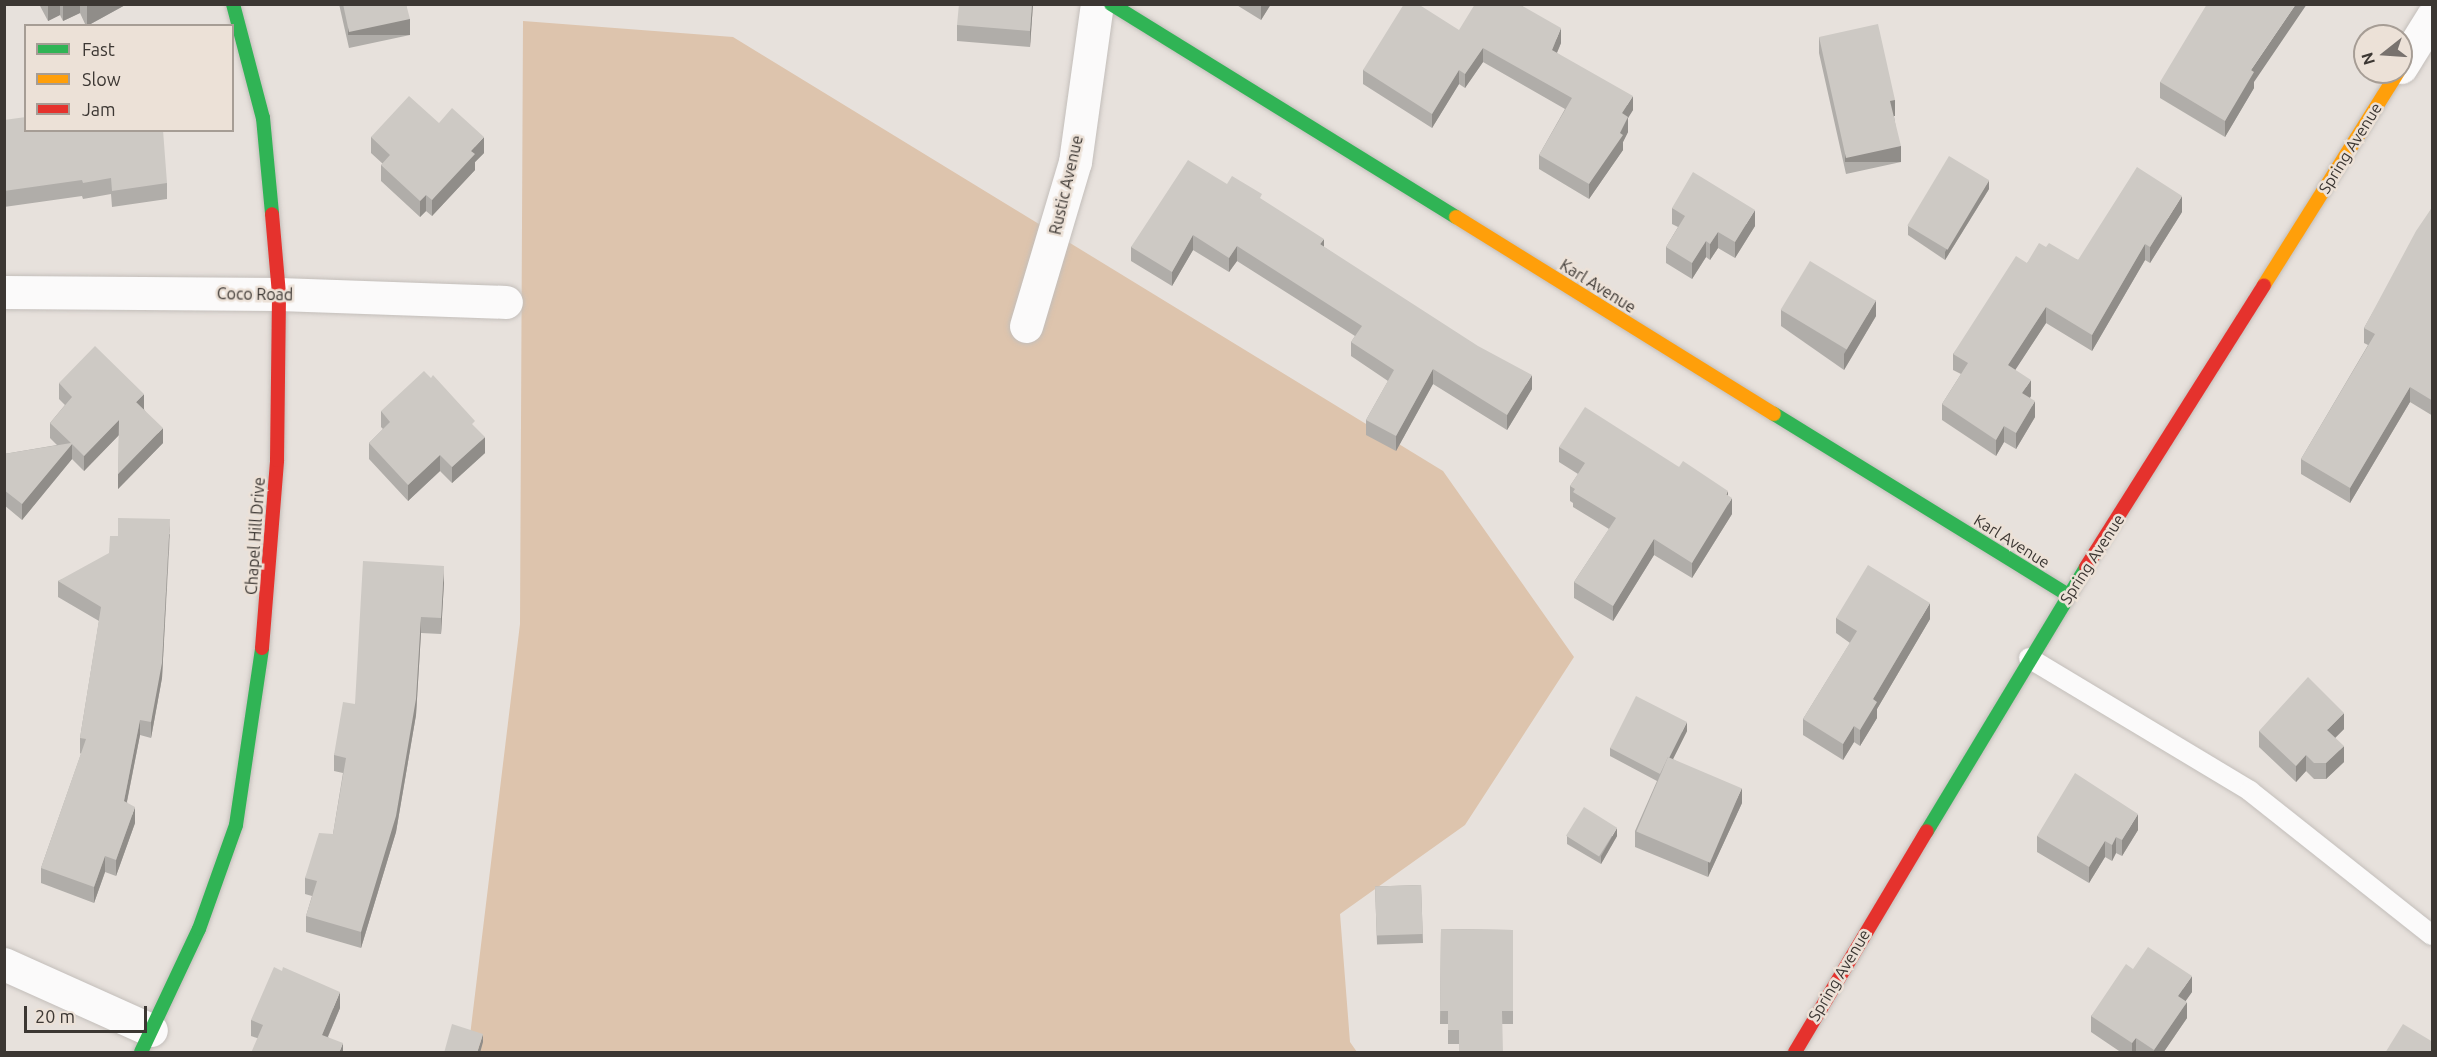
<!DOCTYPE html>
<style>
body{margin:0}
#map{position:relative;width:2437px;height:1057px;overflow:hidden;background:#e7e1dc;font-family:Ubuntu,sans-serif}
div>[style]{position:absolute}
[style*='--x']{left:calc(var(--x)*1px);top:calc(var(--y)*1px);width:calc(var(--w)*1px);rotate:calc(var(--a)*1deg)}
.green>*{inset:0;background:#ddc4ad}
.roads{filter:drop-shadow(0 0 2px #c3beba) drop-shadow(0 0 2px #c3beba)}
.lane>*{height:20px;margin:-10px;padding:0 10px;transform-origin:10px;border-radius:10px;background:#fbfafa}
.street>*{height:33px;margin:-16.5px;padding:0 16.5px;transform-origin:16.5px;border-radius:16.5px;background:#fbfafa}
.fast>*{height:14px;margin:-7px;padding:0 7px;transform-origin:7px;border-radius:7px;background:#30b455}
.slow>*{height:14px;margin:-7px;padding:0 7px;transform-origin:7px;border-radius:7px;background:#ff9f0a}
.jam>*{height:14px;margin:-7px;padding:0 7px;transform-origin:7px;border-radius:7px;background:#e5322d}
.wall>*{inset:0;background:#b0ada9;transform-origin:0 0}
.shaded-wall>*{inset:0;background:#908d89;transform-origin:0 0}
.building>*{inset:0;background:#cdc9c4;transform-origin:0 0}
span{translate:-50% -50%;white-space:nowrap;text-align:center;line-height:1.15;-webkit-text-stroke:5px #ece1d7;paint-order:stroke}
.street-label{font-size:16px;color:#3c3733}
.frame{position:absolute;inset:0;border:6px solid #3c3733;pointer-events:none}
.legend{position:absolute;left:24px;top:24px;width:210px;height:108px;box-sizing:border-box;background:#ece1d7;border:2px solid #a69d95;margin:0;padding:8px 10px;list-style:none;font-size:18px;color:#3c3733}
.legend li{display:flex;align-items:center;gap:12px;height:30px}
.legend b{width:30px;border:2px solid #a69d95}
.north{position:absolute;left:2353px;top:24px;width:60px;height:60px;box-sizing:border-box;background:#ece1d7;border:2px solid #a69d95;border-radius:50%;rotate:253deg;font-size:16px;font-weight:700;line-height:24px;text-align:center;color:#3c3733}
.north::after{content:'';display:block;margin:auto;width:21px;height:27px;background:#78726e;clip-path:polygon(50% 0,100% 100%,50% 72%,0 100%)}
.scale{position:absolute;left:24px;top:1006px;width:123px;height:27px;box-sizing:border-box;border:3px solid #3c3733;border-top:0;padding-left:8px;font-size:18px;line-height:21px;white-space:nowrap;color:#3c3733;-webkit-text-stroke:4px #ece1d7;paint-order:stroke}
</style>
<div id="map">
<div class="green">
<div style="clip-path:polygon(523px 21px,733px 37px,1443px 471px,1574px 657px,1465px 825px,1340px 914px,1350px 1042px,1357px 1052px,468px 1052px,520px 624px)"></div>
</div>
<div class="roads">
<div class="lane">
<div style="--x:2029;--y:658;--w:258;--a:31"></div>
<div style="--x:2250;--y:791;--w:232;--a:38.4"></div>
</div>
<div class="street">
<div style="--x:2401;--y:67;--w:59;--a:-58.2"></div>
<div style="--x:4;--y:292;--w:275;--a:0.4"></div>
<div style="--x:279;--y:294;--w:227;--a:2"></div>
<div style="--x:1026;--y:326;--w:171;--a:-73.4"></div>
<div style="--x:1075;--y:162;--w:160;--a:-82.1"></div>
<div style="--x:4;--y:964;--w:161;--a:24.2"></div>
</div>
<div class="fast">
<div style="--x:233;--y:4;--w:118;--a:75.3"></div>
<div style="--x:263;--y:118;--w:96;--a:84.6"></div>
<div style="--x:1111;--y:4;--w:405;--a:31.7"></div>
<div style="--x:1774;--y:414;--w:345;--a:31.6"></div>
<div style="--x:1927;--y:831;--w:308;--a:-58.9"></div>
<div style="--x:141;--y:1052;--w:136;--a:-64.8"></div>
<div style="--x:199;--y:929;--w:110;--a:-70.4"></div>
<div style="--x:236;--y:825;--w:179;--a:-81.6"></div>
</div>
<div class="slow">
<div style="--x:1456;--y:217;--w:374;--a:31.8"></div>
<div style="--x:2264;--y:285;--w:252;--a:-57.8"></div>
</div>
<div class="jam">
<div style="--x:2086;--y:567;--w:333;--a:-57.7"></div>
<div style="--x:262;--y:648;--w:189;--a:-85.4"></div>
<div style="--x:277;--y:460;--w:166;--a:-89.3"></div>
<div style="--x:279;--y:294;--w:80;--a:-95"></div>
<div style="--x:1795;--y:1052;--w:257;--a:-59.2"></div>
</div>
</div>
<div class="wall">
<div style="clip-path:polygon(39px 4px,127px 4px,87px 26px,86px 26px,80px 13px,63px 21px,60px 15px,48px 21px)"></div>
<div style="clip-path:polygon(339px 4px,406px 4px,410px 35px,349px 48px)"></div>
<div style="clip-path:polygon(1033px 4px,1030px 47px,957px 41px,957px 25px)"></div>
<div style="clip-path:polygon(1235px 4px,1271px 4px,1261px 20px)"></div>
<div style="clip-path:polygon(1521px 5px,1561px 43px,1557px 53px,1633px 110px,1628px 117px,1628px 132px,1623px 142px,1623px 150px,1589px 199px,1539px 169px,1539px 155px,1565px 109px,1483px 62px,1465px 88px,1459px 84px,1432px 128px,1363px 84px,1363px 70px)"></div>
<div style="clip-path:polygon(1819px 37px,1895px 116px,1894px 116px,1901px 162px,1846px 174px,1819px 53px)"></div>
<div style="clip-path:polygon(2160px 82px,2254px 82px,2254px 88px,2225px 137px,2160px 98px)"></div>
<div style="clip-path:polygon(4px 120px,26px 130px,167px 183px,167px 199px,112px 207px,111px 194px,83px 199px,82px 196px,4px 207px)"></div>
<div style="clip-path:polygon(439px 123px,484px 153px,475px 162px,475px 170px,432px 216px,426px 211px,420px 217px,381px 181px,381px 165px,383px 164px,371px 153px,371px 137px)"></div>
<div style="clip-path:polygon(1227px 184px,1262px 200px,1324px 247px,1532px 389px,1507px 430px,1433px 384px,1396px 451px,1366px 435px,1366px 420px,1388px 381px,1351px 356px,1351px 342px,1355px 336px,1237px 261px,1229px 272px,1193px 250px,1172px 286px,1131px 261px,1131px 247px)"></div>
<div style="clip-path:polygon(1989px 189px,1945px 260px,1908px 235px,1908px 226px)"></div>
<div style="clip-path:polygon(2433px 206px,2433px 416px,2410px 402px,2350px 503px,2301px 474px,2301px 459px,2368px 345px,2364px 343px,2364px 328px)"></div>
<div style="clip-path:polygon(1672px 208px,1755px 226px,1735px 258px,1718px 248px,1710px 260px,1706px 257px,1692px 279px,1666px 263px,1666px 247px,1678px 227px,1672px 224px)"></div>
<div style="clip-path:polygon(2182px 212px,2150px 263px,2145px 260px,2092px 351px,2046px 323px,2015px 370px,2031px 396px,2030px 398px,2035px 417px,2016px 449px,2004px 442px,1996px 456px,1942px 420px,1942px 404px,1961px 374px,1953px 370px,1953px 354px,2027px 263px,2046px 247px,2078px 260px)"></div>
<div style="clip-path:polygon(1781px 310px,1876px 316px,1844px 370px,1781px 326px)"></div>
<div style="clip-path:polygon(59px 383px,144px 409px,163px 443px,118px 489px,119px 435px,84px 471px,72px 459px,22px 520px,4px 505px,4px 454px,57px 445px,50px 438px,50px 423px,65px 405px,59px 399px)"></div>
<div style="clip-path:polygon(381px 411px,475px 428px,485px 453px,452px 483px,440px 471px,408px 501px,369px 459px,369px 443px,383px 429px,381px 427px)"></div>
<div style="clip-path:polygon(1559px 447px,1679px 467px,1728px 496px,1732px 514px,1692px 578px,1654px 555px,1613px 621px,1574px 598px,1574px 582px,1609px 529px,1573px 507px,1573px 503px,1570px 501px,1570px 486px,1578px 474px,1559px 462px)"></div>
<div style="clip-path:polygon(170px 534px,162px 678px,151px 738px,140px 735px,127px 802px,135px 823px,116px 876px,105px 872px,94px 903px,41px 883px,41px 868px,81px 754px,80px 753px,80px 738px,99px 621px,58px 597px,58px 581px)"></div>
<div style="clip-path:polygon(444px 582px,441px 634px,421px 633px,416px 715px,396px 832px,361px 948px,306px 932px,306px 916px,312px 896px,305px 894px,305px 878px,333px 834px,343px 773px,334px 771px,334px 755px,355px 704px)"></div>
<div style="clip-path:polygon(1836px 618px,1930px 619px,1877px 709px,1877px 718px,1860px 746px,1854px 742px,1843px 760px,1803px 735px,1803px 719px,1850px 643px,1836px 633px)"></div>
<div style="clip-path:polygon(2344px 729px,2335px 738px,2344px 762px,2326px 779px,2314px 779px,2306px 771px,2296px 782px,2259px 747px,2259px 731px)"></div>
<div style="clip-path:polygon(1687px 731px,1673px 759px,1742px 803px,1708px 877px,1635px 847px,1635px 831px,1657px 781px,1610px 756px,1610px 748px)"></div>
<div style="clip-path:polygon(2138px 830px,2122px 856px,2116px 853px,2112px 861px,2105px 857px,2089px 883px,2037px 852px,2037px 836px)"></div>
<div style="clip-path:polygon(1567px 836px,1617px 836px,1601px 864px,1567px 844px)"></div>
<div style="left:1421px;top:885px;width:58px;height:46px;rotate:88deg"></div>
<div style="clip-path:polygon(1441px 929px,1513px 930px,1513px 1024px,1502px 1024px,1459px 1044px,1448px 1044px,1448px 1024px,1440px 1024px)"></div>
<div style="clip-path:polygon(2133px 969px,2192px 992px,2185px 1001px,2187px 1018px,2163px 1053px,2122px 1053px,2091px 1032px,2091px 1016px)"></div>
<div style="clip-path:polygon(340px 1008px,328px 1037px,343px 1053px,257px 1038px,251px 1036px,251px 1020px)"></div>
</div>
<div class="shaded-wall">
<div style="clip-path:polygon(48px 4px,60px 4px,60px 15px,48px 21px)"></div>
<div style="clip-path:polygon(63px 4px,80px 4px,80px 13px,63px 21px)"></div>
<div style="clip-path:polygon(87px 4px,127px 4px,87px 26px)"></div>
<div style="clip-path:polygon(1032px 4px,1033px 4px,1030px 47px,1030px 31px)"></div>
<div style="clip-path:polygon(1261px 4px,1271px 4px,1261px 20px)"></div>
<div style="clip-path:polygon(2296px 4px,2307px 4px,2254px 82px,2254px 88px,2225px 137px,2225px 121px,2251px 70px)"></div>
<div style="left:410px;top:19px;width:16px;height:62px;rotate:90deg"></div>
<div style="clip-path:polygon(1561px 28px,1561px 43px,1552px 64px,1552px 50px)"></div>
<div style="clip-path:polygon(1483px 48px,1483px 62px,1465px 88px,1465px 74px)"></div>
<div style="clip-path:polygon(1459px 70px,1459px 84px,1432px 128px,1432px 114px)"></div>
<div style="clip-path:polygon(1633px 96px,1633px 110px,1622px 128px,1622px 113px)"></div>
<div style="left:1895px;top:100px;width:16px;height:5px;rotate:90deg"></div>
<div style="clip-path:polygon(1628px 117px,1628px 132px,1623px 142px,1623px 150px,1589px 199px,1589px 184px)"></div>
<div style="clip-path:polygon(484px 137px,484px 153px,475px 162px,475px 170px,432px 216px,432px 200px,471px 151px)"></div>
<div style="left:1901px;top:146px;width:16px;height:56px;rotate:90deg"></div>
<div style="clip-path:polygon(1989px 180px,1989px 189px,1945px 260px,1945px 252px)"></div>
<div style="clip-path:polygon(426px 195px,426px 211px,420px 217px,420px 201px)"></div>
<div style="clip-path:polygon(2182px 196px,2182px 212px,2150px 263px,2150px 247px)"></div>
<div style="clip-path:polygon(1755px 210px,1755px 226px,1735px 258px,1735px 242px)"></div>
<div style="clip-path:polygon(1718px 232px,1718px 248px,1710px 260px,1710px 244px)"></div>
<div style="clip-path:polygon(1193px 235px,1193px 250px,1172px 286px,1172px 272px)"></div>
<div style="clip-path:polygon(1324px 239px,1324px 253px,1320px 244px)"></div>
<div style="clip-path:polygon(1706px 241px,1706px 257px,1692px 279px,1692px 263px)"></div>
<div style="clip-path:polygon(2145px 244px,2145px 260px,2092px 351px,2092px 335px)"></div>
<div style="clip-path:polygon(1237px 246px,1237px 261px,1229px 272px,1229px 258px)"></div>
<div style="clip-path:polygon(1876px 300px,1876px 316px,1844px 370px,1844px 354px)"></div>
<div style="clip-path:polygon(2046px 307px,2046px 323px,2008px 381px,2008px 365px)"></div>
<div style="clip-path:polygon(1433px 369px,1433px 384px,1396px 451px,1396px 436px)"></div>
<div style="clip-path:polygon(1532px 375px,1532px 389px,1507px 430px,1507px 415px)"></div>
<div style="clip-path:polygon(2031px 380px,2031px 396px,2022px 409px,2022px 393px)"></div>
<div style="clip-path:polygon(2410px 387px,2410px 402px,2350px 503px,2350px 488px)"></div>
<div style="clip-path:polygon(144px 394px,144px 409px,136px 417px,136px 402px)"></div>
<div style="clip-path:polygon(2035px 401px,2035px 417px,2016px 449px,2016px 433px)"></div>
<div style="clip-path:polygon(119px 420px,119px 435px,84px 471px,84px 456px)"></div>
<div style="clip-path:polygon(2004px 426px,2004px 442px,1996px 456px,1996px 440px)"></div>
<div style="clip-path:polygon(163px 428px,163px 443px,118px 489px,118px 474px)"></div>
<div style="clip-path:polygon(485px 437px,485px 453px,452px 483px,452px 467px)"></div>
<div style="clip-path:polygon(72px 444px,72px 459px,22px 520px,22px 504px)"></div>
<div style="clip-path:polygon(440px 455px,440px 471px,408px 501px,408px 485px)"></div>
<div style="clip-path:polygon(1728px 491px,1728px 505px,1732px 498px,1732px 514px,1692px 578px,1692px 563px)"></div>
<div style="clip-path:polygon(170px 519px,162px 678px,151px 738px,151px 722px)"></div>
<div style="clip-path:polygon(1654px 539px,1654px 555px,1613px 621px,1613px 606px)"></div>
<div style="clip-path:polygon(444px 566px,444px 582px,441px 634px,441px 618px)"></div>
<div style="clip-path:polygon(1930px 603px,1930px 619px,1877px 709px,1877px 718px,1860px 746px,1860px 730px,1873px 699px)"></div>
<div style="clip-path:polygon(421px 617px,421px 633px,416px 715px,396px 832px,361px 948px,361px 932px)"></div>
<div style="clip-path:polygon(2344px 713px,2344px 729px,2327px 746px,2327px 730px)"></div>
<div style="clip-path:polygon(140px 720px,140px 735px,124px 816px,124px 801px)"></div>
<div style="clip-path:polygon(1687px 722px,1687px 731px,1661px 783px,1661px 774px)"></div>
<div style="clip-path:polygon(1854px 726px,1854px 742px,1843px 760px,1843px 744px)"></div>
<div style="clip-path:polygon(2344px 746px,2344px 762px,2326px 779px,2326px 763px)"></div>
<div style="clip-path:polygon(2306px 755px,2306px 771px,2296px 782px,2296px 766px)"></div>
<div style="clip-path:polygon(1742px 788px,1742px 803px,1708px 877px,1708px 861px)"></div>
<div style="clip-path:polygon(135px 807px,135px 823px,116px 876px,116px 860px)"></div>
<div style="clip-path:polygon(2138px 814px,2138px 830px,2122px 856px,2122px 840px)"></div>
<div style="clip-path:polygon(1617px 828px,1617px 836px,1601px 864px,1601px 856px)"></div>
<div style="clip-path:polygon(2116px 837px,2116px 853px,2112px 861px,2112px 845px)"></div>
<div style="clip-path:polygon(2105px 841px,2105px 857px,2089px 883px,2089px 867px)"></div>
<div style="clip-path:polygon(105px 856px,105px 872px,94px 903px,94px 887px)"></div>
<div style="clip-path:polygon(2192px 976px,2192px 992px,2178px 1012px,2178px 996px)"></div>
<div style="clip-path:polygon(340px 992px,340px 1008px,322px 1050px,322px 1035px)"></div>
<div style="clip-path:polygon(2187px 1002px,2187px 1018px,2163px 1053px,2154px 1053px,2154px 1050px)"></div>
<div style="clip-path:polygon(483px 1034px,483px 1042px,480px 1053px,477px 1053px)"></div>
<div style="clip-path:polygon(2136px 1038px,2136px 1053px,2132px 1053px,2132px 1043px)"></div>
<div style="clip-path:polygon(343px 1043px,343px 1053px,339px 1053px)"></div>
</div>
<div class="building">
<div style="clip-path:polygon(343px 4px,406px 4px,410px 19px,349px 32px)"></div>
<div style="clip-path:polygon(959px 4px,1032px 4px,1030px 31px,957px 25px)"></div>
<div style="clip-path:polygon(1404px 4px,1418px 4px,1459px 30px,1475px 4px,1519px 4px,1561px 28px,1552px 50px,1633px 96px,1622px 113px,1628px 117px,1620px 133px,1623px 135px,1589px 184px,1539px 155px,1572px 98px,1483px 48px,1465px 74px,1459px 70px,1432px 114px,1363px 70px)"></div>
<div style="clip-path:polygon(2207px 4px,2296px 4px,2251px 70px,2254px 72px,2225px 121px,2160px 82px)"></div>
<div style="clip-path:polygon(1878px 24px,1895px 100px,1890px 101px,1901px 146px,1846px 158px,1819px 37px)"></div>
<div style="clip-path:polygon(409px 96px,439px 123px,452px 108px,484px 137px,471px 151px,475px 154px,432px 200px,426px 195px,420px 201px,381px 165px,390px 155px,371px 137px)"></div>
<div style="clip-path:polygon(26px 117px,26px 130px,163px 130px,167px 183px,112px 191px,111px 178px,83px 183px,82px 180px,4px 191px,4px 120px)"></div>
<div style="left:1949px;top:156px;width:47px;height:81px;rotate:31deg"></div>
<div style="clip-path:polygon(1188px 160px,1227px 184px,1232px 176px,1262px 194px,1260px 198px,1324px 239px,1320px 244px,1478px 346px,1532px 375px,1507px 415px,1433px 369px,1396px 436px,1366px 420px,1394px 370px,1351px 342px,1362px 326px,1237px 246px,1229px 258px,1193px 235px,1172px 272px,1131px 247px)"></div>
<div style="clip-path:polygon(2137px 167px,2182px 196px,2150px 247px,2145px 244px,2092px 335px,2046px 307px,2008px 365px,2031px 380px,2022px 393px,2035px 401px,2016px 433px,2004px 426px,1996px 440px,1942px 404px,1968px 363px,1953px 354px,2016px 256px,2027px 263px,2039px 243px,2046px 247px,2049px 243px,2078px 260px)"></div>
<div style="clip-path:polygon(1693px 172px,1755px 210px,1735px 242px,1718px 232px,1710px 244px,1706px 241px,1692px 263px,1666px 247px,1685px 216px,1672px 208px)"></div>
<div style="clip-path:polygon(2433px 206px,2433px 401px,2410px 387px,2350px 488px,2301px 459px,2375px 334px,2364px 328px,2416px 231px)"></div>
<div style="left:1810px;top:261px;width:77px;height:57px;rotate:31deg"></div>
<div style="clip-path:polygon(95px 346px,144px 394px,136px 402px,163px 428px,118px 474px,119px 420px,84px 456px,72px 444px,22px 504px,4px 490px,4px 454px,71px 443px,50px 423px,72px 397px,59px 383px)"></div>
<div style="clip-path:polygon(424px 371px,431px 378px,433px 375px,475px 421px,472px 424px,485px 437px,452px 467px,440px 455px,408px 485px,369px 443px,390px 422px,381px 411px)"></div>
<div style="clip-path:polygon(1585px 407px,1679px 467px,1683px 461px,1728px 491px,1726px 494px,1732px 498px,1692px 563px,1654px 539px,1613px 606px,1574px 582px,1616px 518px,1573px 492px,1575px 489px,1570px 486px,1585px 463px,1559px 447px)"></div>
<div style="clip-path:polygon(118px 518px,170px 519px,162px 663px,151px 722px,140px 720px,124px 801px,135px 807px,116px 860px,105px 856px,94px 887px,41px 868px,86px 739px,80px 738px,101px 607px,58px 581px,109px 553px,110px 536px,118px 536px)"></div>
<div style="clip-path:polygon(363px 561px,444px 566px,441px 618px,421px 617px,416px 699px,396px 816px,361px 932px,306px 916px,317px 881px,305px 878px,319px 833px,333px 834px,346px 758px,334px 755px,343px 702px,355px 704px)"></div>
<div style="clip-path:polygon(1868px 565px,1930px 603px,1873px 699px,1877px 702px,1860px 730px,1854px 726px,1843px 744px,1803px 719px,1857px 631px,1836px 618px)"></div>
<div style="clip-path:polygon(2308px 677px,2344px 713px,2327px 730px,2344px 746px,2326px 763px,2314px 763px,2306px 755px,2296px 766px,2259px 731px)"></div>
<div style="clip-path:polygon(1636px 696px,1687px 722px,1669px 758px,1668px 757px,1660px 774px,1610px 748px)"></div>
<div style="left:1668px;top:757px;width:80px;height:81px;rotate:23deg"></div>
<div style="clip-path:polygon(2075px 773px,2138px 814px,2122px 840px,2116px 837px,2112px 845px,2105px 841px,2089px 867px,2037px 836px)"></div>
<div style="left:1584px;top:807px;width:39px;height:34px;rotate:32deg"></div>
<div style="left:1421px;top:885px;width:49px;height:46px;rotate:88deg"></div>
<div style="clip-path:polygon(1441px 929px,1513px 930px,1513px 1011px,1502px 1011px,1503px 1053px,1459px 1053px,1459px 1030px,1448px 1030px,1448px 1011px,1440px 1011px)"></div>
<div style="clip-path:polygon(2148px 947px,2192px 976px,2178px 996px,2187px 1002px,2154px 1050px,2136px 1038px,2132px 1043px,2091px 1016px,2126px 964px,2133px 969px)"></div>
<div style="clip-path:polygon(274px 967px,282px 971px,283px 967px,340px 992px,322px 1035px,343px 1043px,339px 1053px,251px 1053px,263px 1025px,251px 1020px)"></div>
<div style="clip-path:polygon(452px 1024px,483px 1034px,477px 1053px,444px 1053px)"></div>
<div style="clip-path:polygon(2403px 1024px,2433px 1042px,2433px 1053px,2385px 1053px)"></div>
</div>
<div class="street-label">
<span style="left:2350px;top:148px;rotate:-58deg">Spring Avenue</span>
<span style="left:1066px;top:185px;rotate:-77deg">Rustic Avenue</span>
<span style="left:1598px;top:286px;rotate:32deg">Karl Avenue</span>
<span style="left:255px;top:294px;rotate:1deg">Coco Road</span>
<span style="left:255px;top:536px;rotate:-86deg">Chapel Hill Drive</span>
<span style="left:2012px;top:541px;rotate:32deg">Karl Avenue</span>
<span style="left:2092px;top:559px;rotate:-57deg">Spring Avenue</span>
<span style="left:1839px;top:975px;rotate:-59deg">Spring Avenue</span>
</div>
<div class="frame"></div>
<ul class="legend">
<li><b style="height:8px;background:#30b455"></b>Fast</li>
<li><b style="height:8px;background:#ff9f0a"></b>Slow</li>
<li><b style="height:8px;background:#e5322d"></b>Jam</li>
</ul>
<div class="north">N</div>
<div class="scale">20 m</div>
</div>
